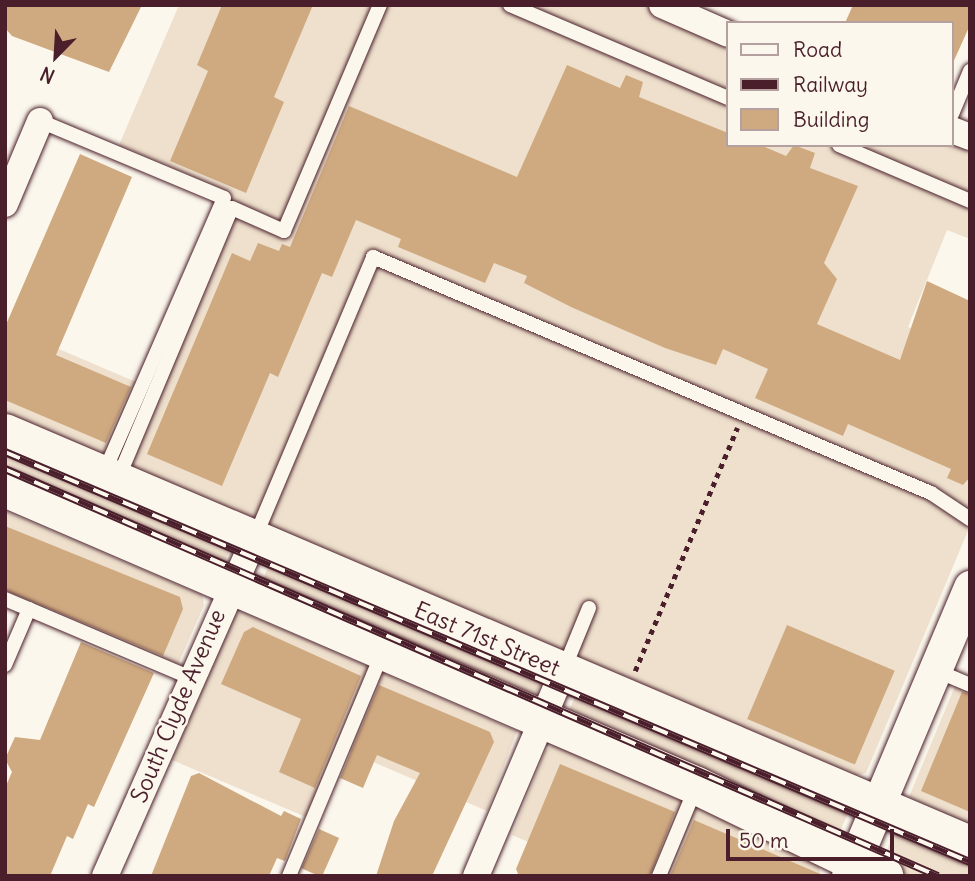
<!DOCTYPE html>
<style>
body{margin:0}
#map{position:relative;width:975px;height:881px;overflow:hidden;background:#fbf7ec;font-family:Delius,sans-serif}
div>[style]{position:absolute}
[style*='--x']{left:calc(var(--x)*1px);top:calc(var(--y)*1px);width:calc(var(--w)*1px);rotate:calc(var(--a)*1deg)}
.built>*{inset:0;background:#eee0cc;transform-origin:0 0}
.building>*{inset:0;background:#cfaa81;transform-origin:0 0}
.path>*{height:4.5px;margin-top:-2.25px;transform-origin:0;background:repeating-linear-gradient(90deg,#4a1f2b 0 5px,transparent 0 10px)}
.roads{filter:drop-shadow(0 0 2px #4a1f2b) drop-shadow(0 0 2px #4a1f2b)}
.service>*{height:14px;margin:-7px;padding:0 7px;transform-origin:7px;border-radius:7px;background:#fbf7ec}
.minor>*{height:26px;margin:-13px;padding:0 13px;transform-origin:13px;border-radius:13px;background:#fbf7ec}
.tertiary>*{height:33px;margin:-16.5px;padding:0 16.5px;transform-origin:16.5px;border-radius:16.5px;background:#fbf7ec}
.secondary>*{height:38px;margin:-19px;padding:0 19px;transform-origin:19px;border-radius:19px;background:#fbf7ec}
.rail>*{height:8px;margin-top:-4px;transform-origin:0;background:repeating-linear-gradient(90deg,#fbf7ec 0 16px,#4a1f2b 0 32px);box-sizing:border-box;border-block:2px solid #4a1f2b}
span{translate:-50% -50%;white-space:nowrap;text-align:center;line-height:1.15;-webkit-text-stroke:5px #fbf7ec;paint-order:stroke}
.street-label{font-size:23px;color:#4a1f2b}
.frame{position:absolute;inset:0;border:7px solid #4a1f2b;pointer-events:none}
.legend{position:absolute;left:726px;top:21px;width:228px;height:126px;box-sizing:border-box;background:#fbf7ec;border:2px solid #b4a19f;margin:0;padding:9px 12px;list-style:none;font-size:21px;color:#4a1f2b}
.legend li{display:flex;align-items:center;gap:14px;height:35px}
.legend b{width:35px;border:2px solid #b4a19f}
.north{position:absolute;left:21px;top:21px;width:70px;height:70px;-webkit-text-stroke:5px #fbf7ec;paint-order:stroke;rotate:204deg;font-size:19px;font-weight:700;line-height:28px;text-align:center;color:#4a1f2b}
.north::after{content:'';display:block;margin:auto;width:24px;height:32px;background:#4a1f2b;clip-path:polygon(50% 0,100% 100%,50% 72%,0 100%)}
.scale{position:absolute;left:726px;top:829px;width:168px;height:32px;box-sizing:border-box;border:4px solid #4a1f2b;border-top:0;padding-left:9px;font-size:21px;line-height:24px;white-space:nowrap;color:#4a1f2b;-webkit-text-stroke:5px #fbf7ec;paint-order:stroke}
</style>
<div id="map">
<div class="built">
<div style="clip-path:polygon(179px 5px,644px 5px,728px 42px,728px 145px,952px 145px,952px 137px,970px 145px,970px 239px,947px 230px,908px 327px,970px 353px,970px 526px,866px 773px,855px 776px,5px 413px,5px 326px,143px 385px,227px 191px,119px 145px)"></div>
<div style="left:5px;top:444px;width:248px;height:37px;rotate:23deg"></div>
<div style="clip-path:polygon(5px 511px,202px 595px,204px 605px,175px 671px,5px 599px)"></div>
<div style="left:273px;top:556px;width:296px;height:37px;rotate:23deg"></div>
<div style="clip-path:polygon(242px 612px,517px 731px,487px 811px,343px 749px,313px 820px,172px 760px,231px 617px)"></div>
<div style="clip-path:polygon(958px 679px,970px 685px,970px 826px,909px 797px)"></div>
<div style="clip-path:polygon(579px 687px,853px 800px,835px 844px,565px 721px)"></div>
<div style="clip-path:polygon(553px 745px,817px 859px,821px 876px,608px 876px,512px 835px,545px 751px)"></div>
<div style="clip-path:polygon(900px 820px,970px 853px,970px 876px,909px 876px,881px 864px)"></div>
</div>
<div class="building">
<div style="clip-path:polygon(5px 5px,142px 5px,109px 72px,12px 36px,5px 28px)"></div>
<div style="clip-path:polygon(222px 5px,313px 5px,274px 97px,284px 102px,246px 193px,170px 161px,208px 71px,197px 65px)"></div>
<div style="clip-path:polygon(853px 5px,970px 5px,970px 25px,952px 65px,952px 23px,845px 23px)"></div>
<div style="clip-path:polygon(567px 65px,620px 88px,626px 75px,643px 82px,639px 97px,728px 133px,728px 145px,760px 145px,786px 156px,794px 145px,815px 153px,810px 168px,858px 186px,824px 263px,837px 279px,817px 324px,900px 360px,927px 281px,970px 301px,970px 477px,963px 485px,947px 478px,951px 469px,848px 424px,843px 436px,755px 398px,768px 369px,723px 349px,716px 365px,665px 348px,571px 307px,524px 283px,527px 276px,494px 263px,485px 283px,398px 247px,401px 239px,356px 220px,332px 277px,322px 273px,278px 377px,270px 373px,222px 486px,147px 454px,232px 253px,250px 261px,258px 243px,279px 251px,282px 244px,290px 247px,349px 106px,517px 177px)"></div>
<div style="clip-path:polygon(80px 154px,132px 177px,56px 355px,131px 387px,106px 443px,5px 400px,5px 327px)"></div>
<div style="clip-path:polygon(5px 526px,180px 597px,183px 609px,163px 656px,5px 590px)"></div>
<div style="left:787px;top:625px;width:117px;height:102px;rotate:23deg"></div>
<div style="clip-path:polygon(253px 627px,361px 676px,315px 788px,279px 772px,301px 719px,221px 684px,244px 632px)"></div>
<div style="clip-path:polygon(81px 642px,154px 673px,94px 807px,88px 804px,73px 839px,67px 836px,50px 876px,5px 876px,5px 788px,12px 772px,5px 759px,15px 737px,40px 740px)"></div>
<div style="clip-path:polygon(379px 685px,490px 732px,494px 742px,432px 876px,376px 876px,394px 821px,420px 773px,377px 755px,363px 788px,340px 778px)"></div>
<div style="clip-path:polygon(962px 692px,970px 694px,970px 812px,921px 791px)"></div>
<div style="clip-path:polygon(560px 764px,675px 812px,650px 876px,519px 876px,516px 869px)"></div>
<div style="clip-path:polygon(199px 773px,281px 816px,284px 811px,301px 819px,285px 861px,277px 858px,269px 876px,151px 876px,191px 776px)"></div>
<div style="clip-path:polygon(694px 820px,825px 876px,670px 876px)"></div>
<div style="left:319px;top:829px;width:22px;height:43px;rotate:24deg"></div>
</div>
<div class="path">
<div style="--x:635;--y:671;--w:264;--a:-67.2"></div>
</div>
<div class="roads">
<div class="service">
<div style="--x:510;--y:5;--w:237;--a:23.1"></div>
<div style="--x:952;--y:114;--w:47;--a:-67.3"></div>
<div style="--x:40;--y:121;--w:199;--a:22.7"></div>
<div style="--x:224;--y:198;--w:302;--a:113.6"></div>
<div style="--x:839;--y:145;--w:142;--a:23.1"></div>
<div style="--x:117;--y:481;--w:296;--a:-67.2"></div>
<div style="--x:232;--y:208;--w:57;--a:23.9"></div>
<div style="--x:284;--y:231;--w:246;--a:-67"></div>
<div style="--x:255;--y:537;--w:304;--a:-67.1"></div>
<div style="--x:373;--y:257;--w:606;--a:22.93"></div>
<div style="--x:931;--y:493;--w:47;--a:33.7"></div>
<div style="--x:5;--y:599;--w:200;--a:23"></div>
<div style="--x:5;--y:665;--w:61;--a:-66.8"></div>
<div style="--x:564;--y:669;--w:66;--a:-67.7"></div>
<div style="--x:935;--y:670;--w:38;--a:23"></div>
<div style="--x:289;--y:876;--w:244;--a:-67.3"></div>
<div style="--x:659;--y:876;--w:96;--a:-67.4"></div>
</div>
<div class="minor">
<div style="--x:662;--y:5;--w:72;--a:23.7"></div>
<div style="--x:952;--y:130;--w:19;--a:21"></div>
<div style="--x:5;--y:204;--w:90;--a:-67.1"></div>
<div style="--x:105;--y:876;--w:370;--a:-66.1"></div>
<div style="--x:476;--y:876;--w:223;--a:-67"></div>
</div>
<div class="tertiary">
<div style="--x:848;--y:876;--w:314;--a:-67.1"></div>
</div>
<div class="secondary">
<div style="--x:5;--y:433;--w:1049;--a:23.12"></div>
<div style="--x:5;--y:488;--w:753;--a:23.3"></div>
<div style="--x:697;--y:786;--w:208;--a:25.7"></div>
</div>
</div>
<div class="rail">
<div style="--x:5;--y:452;--w:1048;--a:23.02"></div>
<div style="--x:5;--y:469;--w:1018;--a:23.57"></div>
</div>
<div class="street-label">
<span style="left:487px;top:639px;rotate:23deg">East 71st Street</span>
<span style="left:178px;top:706px;rotate:-67deg">South Clyde Avenue</span>
</div>
<div class="frame"></div>
<ul class="legend">
<li><b style="height:9px;background:#fbf7ec"></b>Road</li>
<li><b style="height:9px;background:#4a1f2b"></b>Railway</li>
<li><b style="height:19px;background:#cfaa81"></b>Building</li>
</ul>
<div class="north">N</div>
<div class="scale">50 m</div>
</div>
